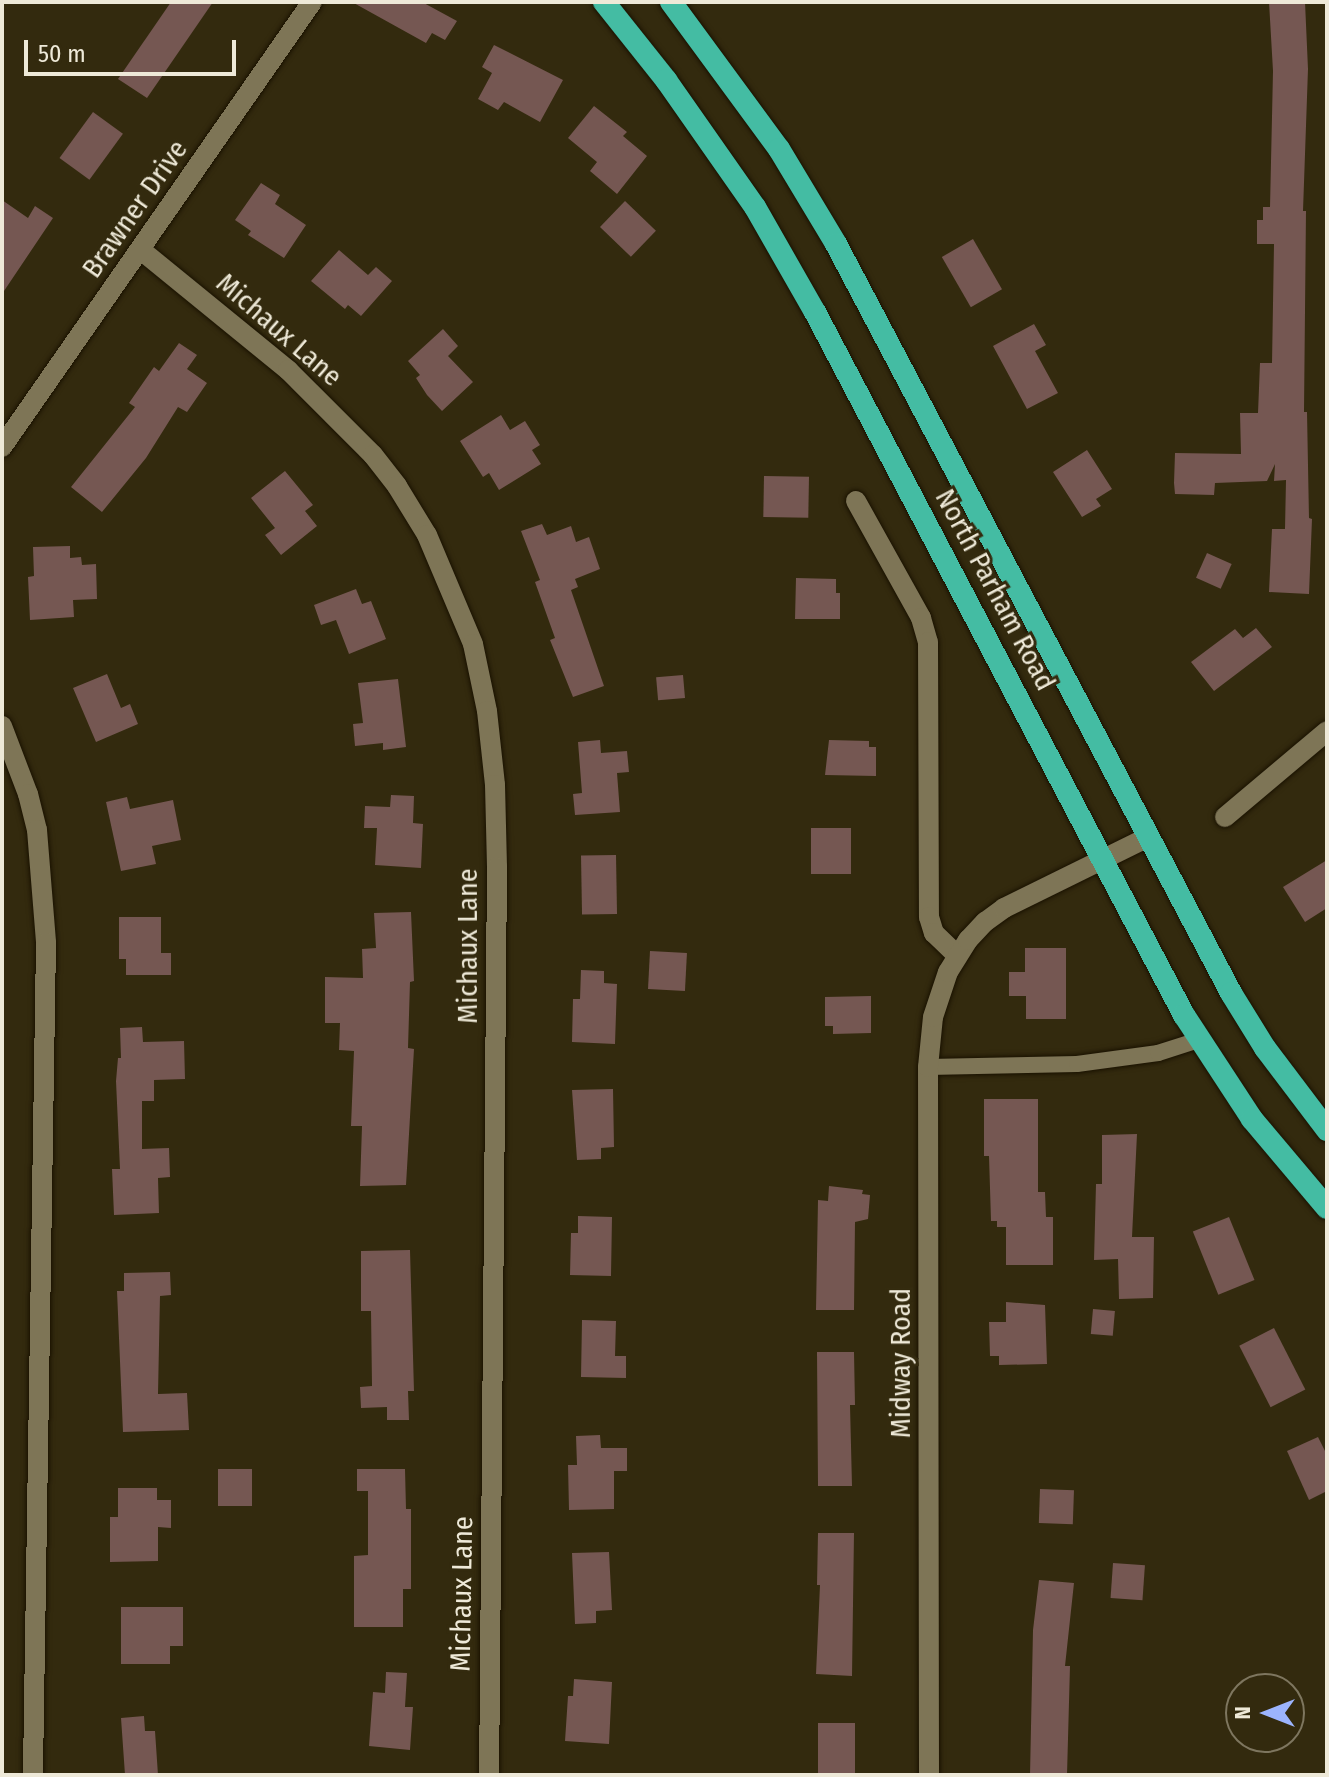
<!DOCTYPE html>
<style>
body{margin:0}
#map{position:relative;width:1329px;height:1777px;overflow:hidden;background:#332a0e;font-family:"Fira Sans Condensed",sans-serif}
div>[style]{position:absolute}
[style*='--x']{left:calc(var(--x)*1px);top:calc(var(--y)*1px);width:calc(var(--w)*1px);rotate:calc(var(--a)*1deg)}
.building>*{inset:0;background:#755752;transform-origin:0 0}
.roads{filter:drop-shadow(0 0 2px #1a1200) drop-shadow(0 0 2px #1a1200)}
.service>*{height:16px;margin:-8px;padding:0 8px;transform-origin:8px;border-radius:8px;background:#7e7556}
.minor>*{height:20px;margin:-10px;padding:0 10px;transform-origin:10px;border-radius:10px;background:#7e7556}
.trunk>*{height:22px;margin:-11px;padding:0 11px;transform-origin:11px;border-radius:11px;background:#44bca3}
span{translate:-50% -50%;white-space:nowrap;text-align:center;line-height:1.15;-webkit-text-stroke:6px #332a0e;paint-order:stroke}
.street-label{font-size:28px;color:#eee9d8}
.frame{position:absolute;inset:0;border:4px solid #eee9d8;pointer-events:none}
.north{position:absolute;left:1225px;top:1673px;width:80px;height:80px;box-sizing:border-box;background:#332a0e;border:2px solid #7e765f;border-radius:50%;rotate:270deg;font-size:22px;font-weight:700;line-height:32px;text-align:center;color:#eee9d8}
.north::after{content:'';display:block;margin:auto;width:28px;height:36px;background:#9cb4fd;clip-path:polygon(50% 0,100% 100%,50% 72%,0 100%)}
.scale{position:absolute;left:24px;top:40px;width:212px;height:36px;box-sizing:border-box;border:4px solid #eee9d8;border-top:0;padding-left:10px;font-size:24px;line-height:28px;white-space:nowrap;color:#eee9d8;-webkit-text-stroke:6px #332a0e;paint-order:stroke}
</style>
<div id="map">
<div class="building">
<div style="clip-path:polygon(171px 2px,213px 2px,147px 98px,118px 79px)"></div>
<div style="clip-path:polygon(352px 2px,422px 2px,457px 21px,445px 40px,432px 33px,426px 43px)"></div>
<div style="clip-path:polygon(1269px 2px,1305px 2px,1308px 69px,1303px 211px,1306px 211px,1304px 412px,1307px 412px,1309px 518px,1312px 519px,1309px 594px,1269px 592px,1272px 529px,1285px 529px,1286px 480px,1274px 481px,1275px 464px,1267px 481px,1215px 483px,1214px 495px,1175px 494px,1174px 483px,1175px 453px,1241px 454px,1240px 413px,1258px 413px,1260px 363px,1272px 363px,1274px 244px,1257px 244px,1257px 220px,1263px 220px,1263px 207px,1270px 207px,1273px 71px)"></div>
<div style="clip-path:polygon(494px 45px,563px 80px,540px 122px,504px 102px,498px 110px,478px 99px,492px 73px,482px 67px)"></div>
<div style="clip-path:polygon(594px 106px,627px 132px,623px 136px,647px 156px,617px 194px,590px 171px,597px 162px,568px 138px)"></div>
<div style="left:93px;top:112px;width:37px;height:57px;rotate:36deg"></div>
<div style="clip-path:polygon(261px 183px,280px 195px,275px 204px,306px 225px,284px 258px,248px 235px,251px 231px,235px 220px)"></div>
<div style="clip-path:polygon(2px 200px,28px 218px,35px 206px,53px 218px,2px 294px)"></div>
<div style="left:625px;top:201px;width:43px;height:36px;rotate:44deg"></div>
<div style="left:973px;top:239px;width:58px;height:36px;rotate:60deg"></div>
<div style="clip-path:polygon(339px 250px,368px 275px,376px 267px,392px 281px,361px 316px,348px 305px,345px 309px,311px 281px)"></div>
<div style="clip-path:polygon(1034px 324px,1046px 345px,1035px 351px,1058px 393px,1027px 409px,993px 346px)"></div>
<div style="clip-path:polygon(443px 329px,458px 346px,448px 356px,473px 382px,442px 411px,427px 395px,416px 378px,420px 375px,408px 361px)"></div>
<div style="clip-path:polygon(179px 343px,197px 355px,187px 369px,207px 383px,187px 412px,178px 407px,146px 458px,102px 512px,71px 487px,135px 407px,129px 403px,154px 367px,159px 371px)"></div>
<div style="clip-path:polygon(501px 415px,510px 430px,525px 421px,540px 445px,532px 450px,541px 464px,499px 490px,489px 473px,483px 477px,460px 441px)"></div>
<div style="clip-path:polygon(1087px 450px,1112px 489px,1096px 499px,1101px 506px,1082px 517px,1053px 472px)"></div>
<div style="clip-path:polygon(285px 471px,313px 505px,305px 511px,317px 526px,281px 555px,265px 535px,275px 528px,251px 498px)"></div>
<div style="left:764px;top:476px;width:45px;height:41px;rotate:1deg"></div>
<div style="clip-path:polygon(542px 524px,547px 535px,571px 526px,576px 542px,589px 537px,600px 569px,575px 579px,578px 587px,571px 590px,604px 686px,573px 697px,550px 640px,555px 638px,535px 582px,540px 580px,521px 531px)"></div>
<div style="clip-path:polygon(70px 546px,70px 558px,81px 557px,82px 565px,96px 564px,97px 599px,73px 600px,74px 617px,30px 620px,28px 577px,34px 576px,33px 547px)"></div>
<div style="left:1207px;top:553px;width:27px;height:27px;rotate:24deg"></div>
<div style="clip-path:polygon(796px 578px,836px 579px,836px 593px,840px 593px,840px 619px,795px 619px)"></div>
<div style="clip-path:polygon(356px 589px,362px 604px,371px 601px,386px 639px,349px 654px,336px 620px,321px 625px,314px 605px)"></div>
<div style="clip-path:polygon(1256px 628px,1272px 647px,1214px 691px,1191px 662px,1235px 629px,1243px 638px)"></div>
<div style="clip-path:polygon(107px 674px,121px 708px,130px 704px,138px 724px,96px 742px,73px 688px)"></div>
<div style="left:683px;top:675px;width:23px;height:27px;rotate:85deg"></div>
<div style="clip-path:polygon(398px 679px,406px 747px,383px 750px,383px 743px,355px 746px,353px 724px,363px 723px,358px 683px)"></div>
<div style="clip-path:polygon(600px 740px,601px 753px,627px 751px,629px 772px,617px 773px,620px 812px,575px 815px,573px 794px,582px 793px,578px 742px)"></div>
<div style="clip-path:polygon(829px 740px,869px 741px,869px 747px,876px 747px,876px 776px,825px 775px)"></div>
<div style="clip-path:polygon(391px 795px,414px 796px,413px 823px,423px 824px,421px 868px,375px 865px,377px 828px,364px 828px,365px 806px,390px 807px)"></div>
<div style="clip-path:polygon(127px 797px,130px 809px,173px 800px,181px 840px,152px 846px,156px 864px,121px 871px,106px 802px)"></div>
<div style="left:811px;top:828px;width:40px;height:46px"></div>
<div style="left:616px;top:855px;width:59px;height:35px;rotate:89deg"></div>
<div style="clip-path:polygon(1327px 860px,1327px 908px,1305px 922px,1283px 887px)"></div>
<div style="clip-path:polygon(411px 912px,414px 981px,410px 982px,408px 1048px,414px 1049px,406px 1185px,360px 1186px,362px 1126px,351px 1126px,354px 1051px,339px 1050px,340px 1023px,325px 1023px,325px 977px,363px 978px,362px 949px,376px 948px,374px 913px)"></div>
<div style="clip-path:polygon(119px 917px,161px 917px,161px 953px,171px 953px,171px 975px,126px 975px,126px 959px,119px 959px)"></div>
<div style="clip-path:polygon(1025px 948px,1066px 948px,1066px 1019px,1026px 1019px,1026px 996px,1009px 996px,1009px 972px,1025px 972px)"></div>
<div style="left:650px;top:951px;width:37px;height:38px;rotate:3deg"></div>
<div style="clip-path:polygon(581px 970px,604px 971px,604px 983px,617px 984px,615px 1044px,572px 1042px,573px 999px,580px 999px)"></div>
<div style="clip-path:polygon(871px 996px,871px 1033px,833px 1034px,833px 1026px,825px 1026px,825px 997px)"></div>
<div style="clip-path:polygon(142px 1027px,143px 1042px,184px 1041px,185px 1079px,154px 1080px,154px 1101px,142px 1101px,142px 1149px,169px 1148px,170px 1177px,158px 1178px,159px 1213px,114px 1215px,112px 1169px,120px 1169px,116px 1081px,118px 1058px,121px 1058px,120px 1028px)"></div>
<div style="clip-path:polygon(613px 1089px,614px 1147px,601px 1148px,601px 1159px,577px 1160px,572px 1090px)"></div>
<div style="clip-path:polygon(984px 1099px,1038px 1099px,1038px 1192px,1045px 1192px,1046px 1217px,1053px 1217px,1053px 1265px,1006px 1265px,1006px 1227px,997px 1227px,997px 1221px,991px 1221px,989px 1156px,984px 1156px)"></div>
<div style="clip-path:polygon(1137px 1134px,1132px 1237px,1154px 1237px,1153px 1298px,1119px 1299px,1118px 1259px,1094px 1260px,1096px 1184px,1102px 1184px,1102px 1135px)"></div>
<div style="clip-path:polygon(829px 1186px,863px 1190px,862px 1194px,870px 1195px,868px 1219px,855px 1222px,854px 1310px,816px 1310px,818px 1200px,828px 1201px)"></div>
<div style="clip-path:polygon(578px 1216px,612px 1217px,611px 1276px,570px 1275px,571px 1233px,578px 1233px)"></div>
<div style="left:1229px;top:1217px;width:68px;height:39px;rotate:68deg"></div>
<div style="clip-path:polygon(410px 1250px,414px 1391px,408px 1391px,409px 1420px,387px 1420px,387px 1407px,361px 1408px,360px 1387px,372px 1386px,371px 1311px,361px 1311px,361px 1251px)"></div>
<div style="clip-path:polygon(170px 1272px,171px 1295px,160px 1296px,158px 1394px,187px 1393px,189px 1430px,123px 1432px,117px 1291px,124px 1291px,124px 1273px)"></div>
<div style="clip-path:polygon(1006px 1302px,1045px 1305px,1047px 1364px,999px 1365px,999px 1356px,990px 1356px,989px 1322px,1006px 1322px)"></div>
<div style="left:1093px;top:1309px;width:22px;height:25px;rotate:5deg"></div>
<div style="clip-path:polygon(582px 1320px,616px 1321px,615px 1356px,626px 1356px,626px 1378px,581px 1377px)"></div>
<div style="left:1274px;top:1328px;width:69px;height:39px;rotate:63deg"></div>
<div style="clip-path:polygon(817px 1352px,854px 1352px,855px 1405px,850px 1405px,852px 1486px,818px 1486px)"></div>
<div style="clip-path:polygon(600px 1435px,601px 1448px,627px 1448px,627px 1471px,614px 1471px,614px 1509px,569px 1510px,568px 1465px,577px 1465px,576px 1436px)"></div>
<div style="clip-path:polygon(1318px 1437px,1327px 1455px,1327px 1491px,1309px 1500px,1287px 1451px)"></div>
<div style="left:218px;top:1469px;width:34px;height:37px"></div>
<div style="clip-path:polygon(357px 1469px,405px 1469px,406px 1509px,411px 1509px,411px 1589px,403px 1589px,403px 1627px,354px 1627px,354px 1556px,368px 1555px,368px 1491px,357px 1491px)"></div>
<div style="clip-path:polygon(118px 1488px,157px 1488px,157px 1500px,171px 1500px,171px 1528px,158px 1527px,158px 1561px,110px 1562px,110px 1517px,118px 1517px)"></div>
<div style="left:1040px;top:1489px;width:34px;height:34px;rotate:2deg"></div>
<div style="clip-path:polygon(818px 1533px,854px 1533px,852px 1676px,816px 1674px,820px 1585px,817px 1585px)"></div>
<div style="clip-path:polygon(609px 1552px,612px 1610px,596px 1611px,596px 1623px,575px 1624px,572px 1553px)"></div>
<div style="left:1113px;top:1563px;width:32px;height:35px;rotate:4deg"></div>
<div style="clip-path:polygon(1039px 1580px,1074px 1583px,1065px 1666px,1070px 1666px,1067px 1775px,1030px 1775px,1033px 1630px)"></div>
<div style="clip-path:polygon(121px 1607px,183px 1607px,183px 1646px,170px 1646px,170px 1664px,121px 1664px)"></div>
<div style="clip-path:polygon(386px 1672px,407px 1673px,405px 1707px,413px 1707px,410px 1750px,369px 1746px,373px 1692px,385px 1693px)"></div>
<div style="clip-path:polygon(574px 1679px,612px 1682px,609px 1744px,565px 1741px,568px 1696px,573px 1696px)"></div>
<div style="clip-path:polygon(144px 1716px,145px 1731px,155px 1731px,158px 1775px,125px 1775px,121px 1718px)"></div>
<div style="left:818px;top:1723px;width:37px;height:52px"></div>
</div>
<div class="roads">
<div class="service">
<div style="--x:928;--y:1067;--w:149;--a:-1.2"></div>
<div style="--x:1077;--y:1064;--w:82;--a:-7.7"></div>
<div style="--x:1158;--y:1053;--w:43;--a:-17.6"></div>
</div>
<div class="minor">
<div style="--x:141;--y:250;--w:190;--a:39.2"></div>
<div style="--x:288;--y:370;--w:120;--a:45"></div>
<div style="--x:373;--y:455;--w:39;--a:52"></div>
<div style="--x:397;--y:486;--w:57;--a:58.5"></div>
<div style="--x:427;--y:535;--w:118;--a:67.1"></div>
<div style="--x:473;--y:644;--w:68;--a:78.2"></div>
<div style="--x:487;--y:711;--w:74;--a:83.8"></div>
<div style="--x:495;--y:785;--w:82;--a:88.6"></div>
<div style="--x:497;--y:867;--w:908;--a:90.5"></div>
<div style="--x:2;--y:447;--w:542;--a:-55.14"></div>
<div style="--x:856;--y:501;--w:134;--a:60.9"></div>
<div style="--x:921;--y:618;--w:25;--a:74"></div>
<div style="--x:928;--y:642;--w:275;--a:89.8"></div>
<div style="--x:929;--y:917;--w:17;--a:73"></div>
<div style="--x:934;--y:933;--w:32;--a:44"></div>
<div style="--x:2;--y:726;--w:73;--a:69.1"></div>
<div style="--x:28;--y:794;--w:37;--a:76"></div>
<div style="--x:37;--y:830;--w:113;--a:85.4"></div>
<div style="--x:46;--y:943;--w:832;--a:90.9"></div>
<div style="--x:1225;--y:817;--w:133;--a:-40.1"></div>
<div style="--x:929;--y:1775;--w:708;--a:-90.08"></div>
<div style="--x:928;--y:1067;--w:50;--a:-84.3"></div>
<div style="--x:933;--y:1017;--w:47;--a:-71.6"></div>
<div style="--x:948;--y:972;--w:38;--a:-58"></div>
<div style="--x:968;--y:940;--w:25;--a:-47"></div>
<div style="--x:985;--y:922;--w:24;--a:-36"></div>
<div style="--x:1004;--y:908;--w:161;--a:-26.2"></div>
</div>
<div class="trunk">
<div style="--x:604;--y:2;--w:100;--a:51.5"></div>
<div style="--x:666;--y:80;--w:155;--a:55"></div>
<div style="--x:755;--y:207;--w:121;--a:60.3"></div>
<div style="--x:815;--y:312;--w:794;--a:62.31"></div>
<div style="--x:1184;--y:1015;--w:124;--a:56.8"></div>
<div style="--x:1252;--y:1119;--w:116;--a:49.9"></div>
<div style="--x:671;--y:2;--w:182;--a:53.7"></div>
<div style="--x:779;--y:149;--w:111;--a:59"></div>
<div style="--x:836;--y:244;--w:847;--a:62.19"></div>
<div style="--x:1231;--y:993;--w:65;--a:58.3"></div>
<div style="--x:1265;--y:1048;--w:103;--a:52.9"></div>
</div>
</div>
<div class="street-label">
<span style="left:135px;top:209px;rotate:-55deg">Brawner Drive</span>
<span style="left:279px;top:330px;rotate:41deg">Michaux Lane</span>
<span style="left:995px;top:590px;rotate:62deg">North Parham Road</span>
<span style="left:468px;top:946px;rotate:-90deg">Michaux Lane</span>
<span style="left:901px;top:1363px;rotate:-90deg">Midway Road</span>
<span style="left:462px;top:1594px;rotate:-89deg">Michaux Lane</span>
</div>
<div class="frame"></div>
<div class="north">N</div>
<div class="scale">50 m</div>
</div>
